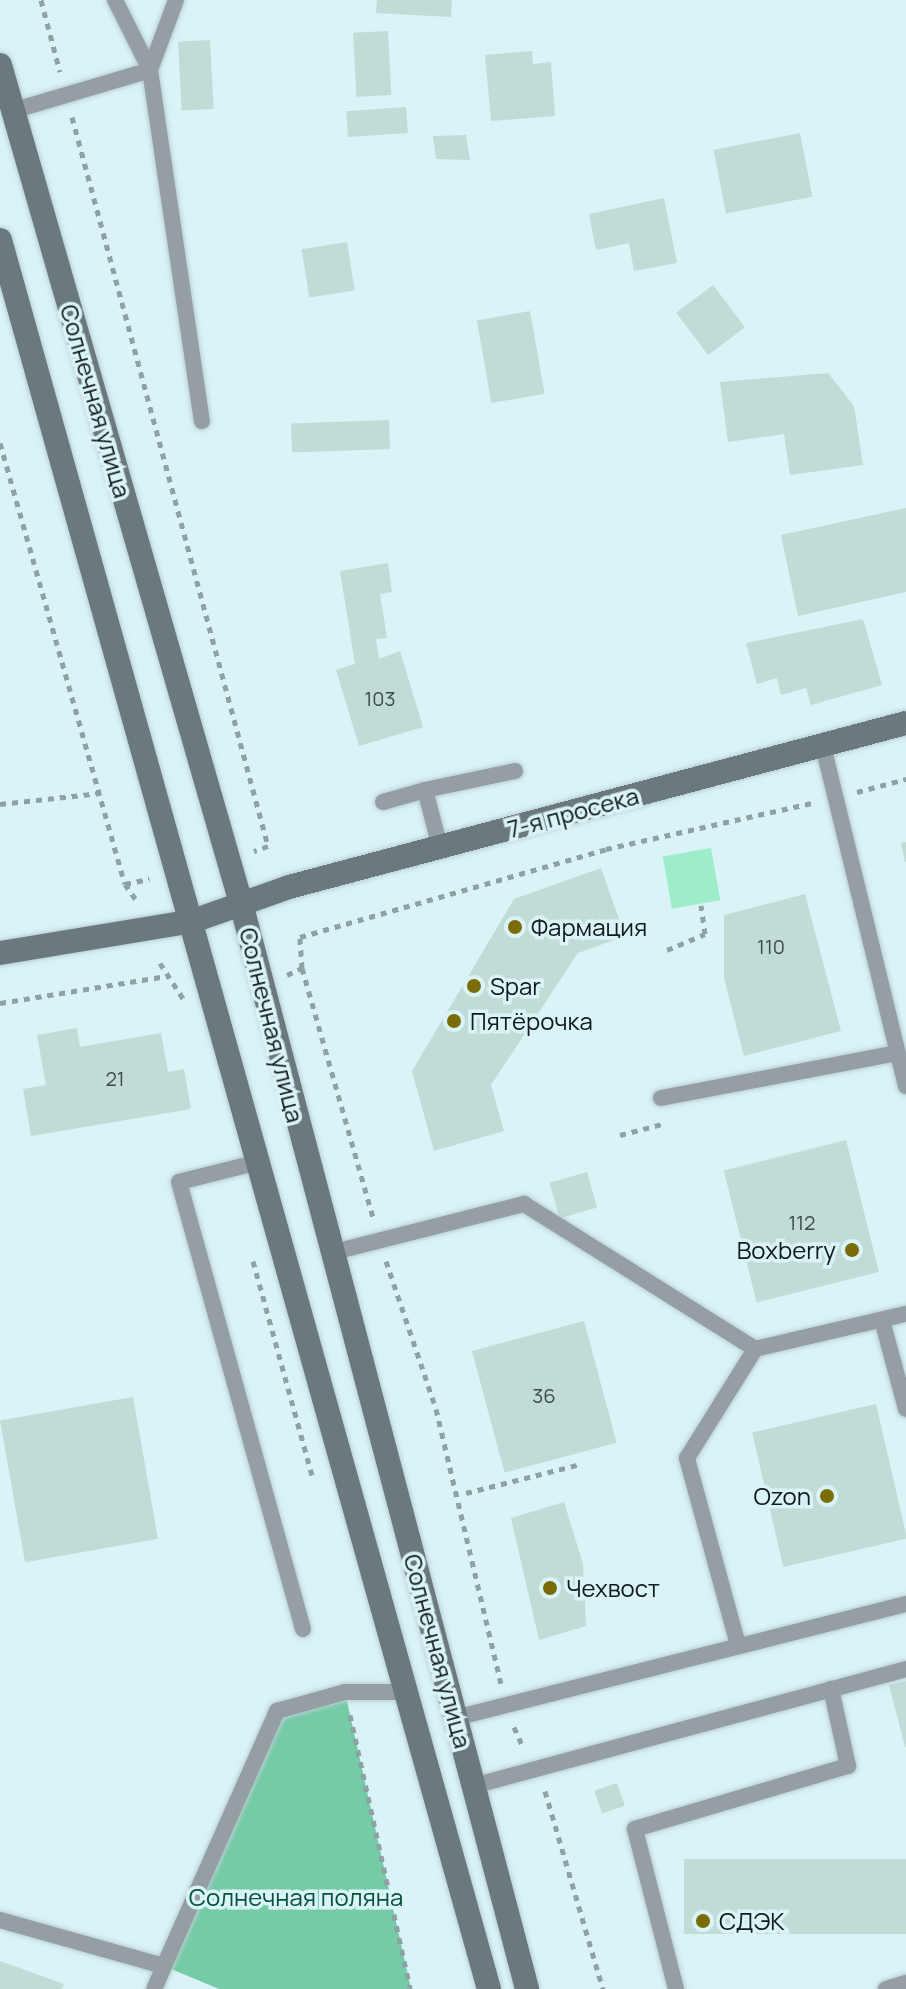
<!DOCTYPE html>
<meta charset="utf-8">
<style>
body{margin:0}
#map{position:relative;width:906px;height:1989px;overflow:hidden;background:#d9f3f7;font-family:Manrope,sans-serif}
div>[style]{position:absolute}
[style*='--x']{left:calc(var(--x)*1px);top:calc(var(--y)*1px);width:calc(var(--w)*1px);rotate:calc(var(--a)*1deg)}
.green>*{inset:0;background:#9dedca;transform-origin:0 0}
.forest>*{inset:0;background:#74cba6}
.building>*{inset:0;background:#c1dbd7;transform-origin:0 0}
.path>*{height:5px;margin-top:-2.5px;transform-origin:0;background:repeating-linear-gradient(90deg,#8ea1a4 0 6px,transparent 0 12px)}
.roads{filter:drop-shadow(0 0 2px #b9d0d4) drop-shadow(0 0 2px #b9d0d4)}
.lane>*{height:16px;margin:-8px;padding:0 8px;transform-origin:8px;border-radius:8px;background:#959ea2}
.secondary>*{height:24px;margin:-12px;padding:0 12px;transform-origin:12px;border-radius:12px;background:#6b787e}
.dots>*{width:22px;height:22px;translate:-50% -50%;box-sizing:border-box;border:4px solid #d9f3f7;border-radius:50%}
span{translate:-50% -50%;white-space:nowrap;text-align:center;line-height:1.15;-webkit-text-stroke:7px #d9f3f7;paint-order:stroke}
.number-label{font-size:20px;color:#3d4a4a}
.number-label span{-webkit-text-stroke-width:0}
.street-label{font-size:24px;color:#111a1b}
.poi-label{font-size:24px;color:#111a1b}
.left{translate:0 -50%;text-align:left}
.right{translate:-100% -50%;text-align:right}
.park-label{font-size:24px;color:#075139}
</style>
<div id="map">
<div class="green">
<div style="left:711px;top:848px;width:53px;height:49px;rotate:80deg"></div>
</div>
<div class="forest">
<div style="clip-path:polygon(345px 1692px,411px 1989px,219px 1989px,164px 1966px,277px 1711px)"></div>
</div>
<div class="building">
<div style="clip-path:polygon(377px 0,452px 0,451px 17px,376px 13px)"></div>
<div style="left:388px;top:31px;width:64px;height:35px;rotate:87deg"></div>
<div style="left:210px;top:40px;width:69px;height:32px;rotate:87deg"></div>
<div style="clip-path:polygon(532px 51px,533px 64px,551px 62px,555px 116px,491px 121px,485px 55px)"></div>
<div style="left:406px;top:107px;width:26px;height:60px;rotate:86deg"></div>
<div style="left:800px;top:133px;width:65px;height:88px;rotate:79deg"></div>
<div style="clip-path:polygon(466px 135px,470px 160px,436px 159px,433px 136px)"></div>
<div style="clip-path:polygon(664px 198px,677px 263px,634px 271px,629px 243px,596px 250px,589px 214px)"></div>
<div style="left:347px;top:242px;width:49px;height:46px;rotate:81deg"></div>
<div style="left:713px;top:285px;width:53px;height:46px;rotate:53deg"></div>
<div style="left:530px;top:311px;width:84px;height:54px;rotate:80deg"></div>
<div style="clip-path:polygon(828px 373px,854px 406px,863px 465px,790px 475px,784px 434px,728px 442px,720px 382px)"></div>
<div style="left:389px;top:420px;width:29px;height:98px;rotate:88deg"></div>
<div style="clip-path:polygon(906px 508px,906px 592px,798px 616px,781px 535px)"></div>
<div style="clip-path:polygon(388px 563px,392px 592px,380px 594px,387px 638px,376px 639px,379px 659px,400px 651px,423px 727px,359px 746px,336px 670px,355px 664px,340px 571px)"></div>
<div style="clip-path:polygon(863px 619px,882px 685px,811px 705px,806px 688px,781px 695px,777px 678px,757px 684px,746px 643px)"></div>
<div style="clip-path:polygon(906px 842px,906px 862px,905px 862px,901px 843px)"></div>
<div style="clip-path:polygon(601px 868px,625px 936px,578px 953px,491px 1085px,504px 1131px,434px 1151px,412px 1071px,514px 899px)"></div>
<div style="clip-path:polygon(805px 894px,841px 1031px,744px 1056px,724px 978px,724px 915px)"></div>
<div style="clip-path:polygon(77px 1028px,80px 1047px,161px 1033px,168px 1072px,184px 1069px,191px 1109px,31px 1136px,23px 1089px,46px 1085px,37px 1035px)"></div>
<div style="left:846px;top:1140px;width:136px;height:126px;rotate:76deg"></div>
<div style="left:587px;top:1172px;width:37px;height:39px;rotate:74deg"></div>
<div style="left:584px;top:1321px;width:126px;height:116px;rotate:75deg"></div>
<div style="left:133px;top:1397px;width:144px;height:135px;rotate:80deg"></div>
<div style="left:876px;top:1404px;width:138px;height:127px;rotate:77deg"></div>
<div style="clip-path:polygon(564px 1502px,583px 1564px,586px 1626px,539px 1640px,511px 1518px)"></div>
<div style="clip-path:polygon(906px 1681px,906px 1747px,905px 1747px,889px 1685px)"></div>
<div style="left:617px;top:1783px;width:24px;height:24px;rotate:71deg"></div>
<div style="left:906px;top:1859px;width:75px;height:222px;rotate:90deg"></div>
<div style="clip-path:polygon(0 1961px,64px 1984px,62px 1989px,0 1989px)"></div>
</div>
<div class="path">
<div style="--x:41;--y:0;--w:74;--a:75.2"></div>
<div style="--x:72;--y:117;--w:755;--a:74.95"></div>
<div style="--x:268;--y:846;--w:15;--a:160"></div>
<div style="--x:0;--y:443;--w:458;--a:74.2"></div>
<div style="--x:125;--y:884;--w:21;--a:55"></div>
<div style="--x:857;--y:792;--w:51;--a:-14.9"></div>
<div style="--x:0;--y:804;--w:101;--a:-6.3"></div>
<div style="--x:125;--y:884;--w:25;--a:-12"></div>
<div style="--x:667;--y:950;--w:41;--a:-22.8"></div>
<div style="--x:705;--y:934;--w:29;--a:-98"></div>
<div style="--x:160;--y:963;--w:44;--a:57"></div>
<div style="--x:302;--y:968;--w:259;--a:74.1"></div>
<div style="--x:287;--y:975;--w:17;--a:-25"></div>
<div style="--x:302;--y:968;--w:31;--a:-94"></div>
<div style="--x:300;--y:937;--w:318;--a:-16"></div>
<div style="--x:606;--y:849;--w:211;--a:-12.6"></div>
<div style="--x:0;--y:1003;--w:169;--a:-9.2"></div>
<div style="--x:620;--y:1135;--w:43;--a:-14.7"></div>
<div style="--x:253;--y:1261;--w:222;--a:74.6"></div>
<div style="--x:386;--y:1261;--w:156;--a:71.3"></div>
<div style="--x:436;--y:1409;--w:282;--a:76.7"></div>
<div style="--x:466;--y:1493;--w:119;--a:-14.2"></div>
<div style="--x:350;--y:1715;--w:280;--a:77.6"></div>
<div style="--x:514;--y:1727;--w:22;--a:66"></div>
<div style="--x:545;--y:1791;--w:206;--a:73.7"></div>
</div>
<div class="roads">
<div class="lane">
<div style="--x:115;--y:0;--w:78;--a:63.4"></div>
<div style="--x:150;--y:70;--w:75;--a:-69.6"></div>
<div style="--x:12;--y:111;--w:144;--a:-16.5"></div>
<div style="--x:150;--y:70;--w:355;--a:81.6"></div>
<div style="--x:823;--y:746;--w:350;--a:76.3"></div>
<div style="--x:383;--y:802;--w:44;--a:-15.9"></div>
<div style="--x:440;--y:847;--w:59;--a:-104.7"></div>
<div style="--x:425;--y:790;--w:92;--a:-11.9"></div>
<div style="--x:661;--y:1098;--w:240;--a:-10.8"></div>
<div style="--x:255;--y:1163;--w:78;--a:166"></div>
<div style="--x:179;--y:1182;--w:464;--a:74.5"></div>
<div style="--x:330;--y:1253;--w:200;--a:-14.2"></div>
<div style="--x:524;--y:1204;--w:273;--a:32.1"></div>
<div style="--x:882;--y:1320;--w:92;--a:74.9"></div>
<div style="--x:738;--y:1645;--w:194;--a:-105.3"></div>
<div style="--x:687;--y:1458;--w:128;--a:-58"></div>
<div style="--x:755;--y:1349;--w:155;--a:-13.1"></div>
<div style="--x:459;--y:1717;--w:461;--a:-14.2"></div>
<div style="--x:473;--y:1786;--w:449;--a:-15.1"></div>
<div style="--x:0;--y:1920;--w:170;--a:15.7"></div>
<div style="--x:164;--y:1966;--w:25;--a:113"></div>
<div style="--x:164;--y:1966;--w:279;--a:-66.1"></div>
<div style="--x:277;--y:1711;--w:71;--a:-15.6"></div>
<div style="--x:345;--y:1692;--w:60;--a:0"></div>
<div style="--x:676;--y:1989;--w:165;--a:-104.4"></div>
<div style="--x:635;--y:1829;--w:222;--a:-16.5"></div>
<div style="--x:848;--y:1766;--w:79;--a:-102.4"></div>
<div style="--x:886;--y:1989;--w:21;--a:-17"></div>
</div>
<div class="secondary">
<div style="--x:0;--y:65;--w:876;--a:73.96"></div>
<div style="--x:242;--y:907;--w:1119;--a:75.24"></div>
<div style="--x:0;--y:240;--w:1816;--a:74.38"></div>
<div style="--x:0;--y:953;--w:196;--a:-9.4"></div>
<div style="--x:193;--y:921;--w:102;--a:-19.5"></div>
<div style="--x:289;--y:887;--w:638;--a:-14.89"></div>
</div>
</div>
<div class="dots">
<div style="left:515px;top:927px;background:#7a6d09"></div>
<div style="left:474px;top:986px;background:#7a6d09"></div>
<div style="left:454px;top:1021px;background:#7a6d09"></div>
<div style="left:852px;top:1250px;background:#7a6d09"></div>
<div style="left:827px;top:1496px;background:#7a6d09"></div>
<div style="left:550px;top:1588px;background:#7a6d09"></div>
<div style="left:703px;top:1921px;background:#7a6d09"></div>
</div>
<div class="number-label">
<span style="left:380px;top:698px">103</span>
<span style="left:771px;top:946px">110</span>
<span style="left:115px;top:1078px">21</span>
<span style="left:802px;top:1222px">112</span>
<span style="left:544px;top:1395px">36</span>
</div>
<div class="street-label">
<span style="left:96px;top:401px;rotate:74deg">Солнечная улица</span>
<span style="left:573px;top:812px;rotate:-15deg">7-я просека</span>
<span style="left:272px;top:1025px;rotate:76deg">Солнечная улица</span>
<span style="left:438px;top:1651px;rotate:75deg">Солнечная улица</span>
</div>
<div class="poi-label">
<span class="left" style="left:531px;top:927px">Фармация</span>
<span class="left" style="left:490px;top:986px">Spar</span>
<span class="left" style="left:470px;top:1021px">Пятёрочка</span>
<span class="right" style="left:836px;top:1250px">Boxberry</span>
<span class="right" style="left:811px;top:1496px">Ozon</span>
<span class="left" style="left:566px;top:1588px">Чехвост</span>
<span class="left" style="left:719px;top:1921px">СДЭК</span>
</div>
<div class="park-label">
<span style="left:296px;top:1897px">Солнечная поляна</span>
</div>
</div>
